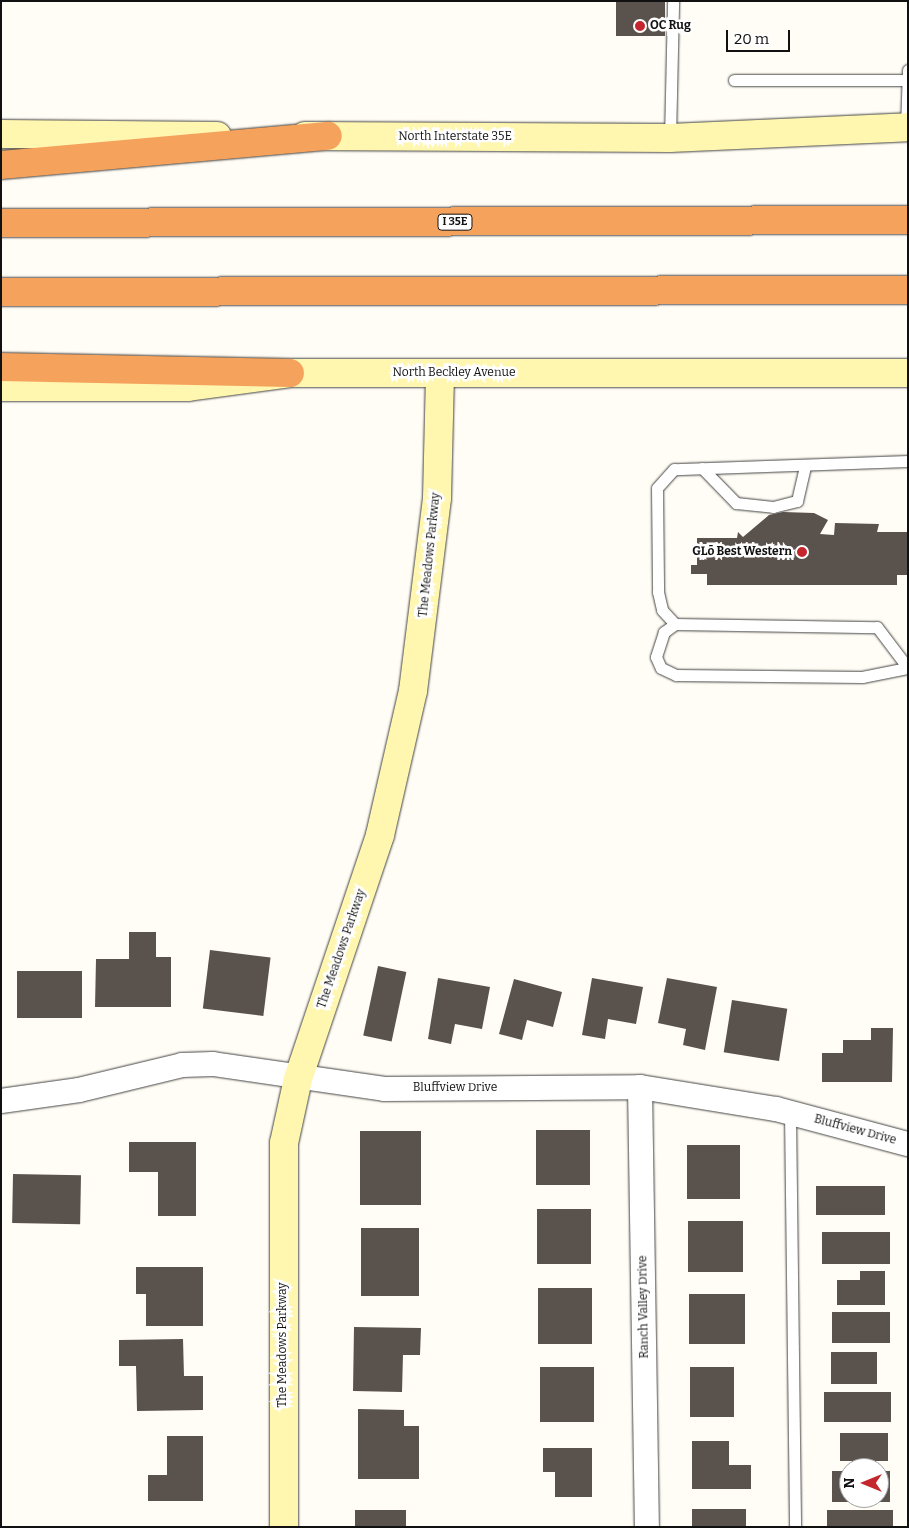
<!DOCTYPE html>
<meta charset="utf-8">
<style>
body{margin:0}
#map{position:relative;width:909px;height:1528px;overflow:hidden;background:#fffdf5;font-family:Bitter,serif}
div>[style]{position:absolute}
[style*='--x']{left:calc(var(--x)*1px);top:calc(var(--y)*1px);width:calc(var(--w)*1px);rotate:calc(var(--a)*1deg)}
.building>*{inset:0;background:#5a524d;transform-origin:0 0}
.roads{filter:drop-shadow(0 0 1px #444) drop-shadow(0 0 1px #444)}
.lane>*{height:11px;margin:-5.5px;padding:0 5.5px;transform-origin:5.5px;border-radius:5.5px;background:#fff}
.street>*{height:24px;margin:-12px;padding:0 12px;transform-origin:12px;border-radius:12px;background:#fff}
.secondary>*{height:28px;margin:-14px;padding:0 14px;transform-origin:14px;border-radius:14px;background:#fff6b0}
.highway>*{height:28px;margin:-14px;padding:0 14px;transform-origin:14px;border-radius:14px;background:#f5a25d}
.dots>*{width:14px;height:14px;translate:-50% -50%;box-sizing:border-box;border:2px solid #fff;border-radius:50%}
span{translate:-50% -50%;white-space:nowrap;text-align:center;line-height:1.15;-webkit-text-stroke:5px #fff;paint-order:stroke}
.shield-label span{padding:1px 4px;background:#fff;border:1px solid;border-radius:4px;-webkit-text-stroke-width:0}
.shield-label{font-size:11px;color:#111;font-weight:700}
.poi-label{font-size:12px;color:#111;font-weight:700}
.left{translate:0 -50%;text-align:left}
.right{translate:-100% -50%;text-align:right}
.street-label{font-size:12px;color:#111}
.frame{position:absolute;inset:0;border:2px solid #111;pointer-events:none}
.north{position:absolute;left:839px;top:1458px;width:50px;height:50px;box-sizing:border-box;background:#fff;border:1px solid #a0a0a0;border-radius:50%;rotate:270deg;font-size:14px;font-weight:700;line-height:20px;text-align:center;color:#111}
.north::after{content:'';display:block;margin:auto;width:18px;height:22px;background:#c4262e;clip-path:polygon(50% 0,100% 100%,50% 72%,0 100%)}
.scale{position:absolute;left:726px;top:30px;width:64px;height:22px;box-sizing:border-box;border:2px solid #111;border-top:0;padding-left:6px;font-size:15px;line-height:18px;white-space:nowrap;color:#111;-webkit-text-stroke:4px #fff;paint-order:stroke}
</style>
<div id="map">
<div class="building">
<div style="left:616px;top:1px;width:49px;height:35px"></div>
<div style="clip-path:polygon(783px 512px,814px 513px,828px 520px,820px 534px,834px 535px,835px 523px,879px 524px,877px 532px,908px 532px,908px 575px,897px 575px,897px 585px,707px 585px,707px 574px,691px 574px,691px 565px,697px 565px,697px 538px,737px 538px,738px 532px,743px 537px,769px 515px)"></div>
<div style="clip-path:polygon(129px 932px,156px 932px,156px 957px,171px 957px,171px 1007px,95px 1007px,96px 959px,129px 959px)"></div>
<div style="left:210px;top:950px;width:61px;height:59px;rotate:7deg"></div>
<div style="left:378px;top:966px;width:29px;height:71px;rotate:12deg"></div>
<div style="left:17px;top:971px;width:65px;height:47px"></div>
<div style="clip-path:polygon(438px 978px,490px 987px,482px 1029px,455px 1024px,451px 1044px,428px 1039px)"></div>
<div style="clip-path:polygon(592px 978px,643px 987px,636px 1024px,608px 1019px,605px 1039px,582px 1035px)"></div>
<div style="clip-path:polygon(667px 978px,717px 987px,705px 1050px,683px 1045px,686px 1029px,658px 1023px)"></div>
<div style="clip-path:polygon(514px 979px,562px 992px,553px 1027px,527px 1020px,522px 1040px,499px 1034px)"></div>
<div style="left:732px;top:1000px;width:56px;height:53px;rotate:9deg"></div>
<div style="clip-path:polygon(871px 1028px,893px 1028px,892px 1082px,822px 1082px,822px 1053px,843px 1053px,843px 1040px,871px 1040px)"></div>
<div style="left:536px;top:1130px;width:54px;height:55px"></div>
<div style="left:360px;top:1131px;width:61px;height:74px"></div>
<div style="clip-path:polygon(129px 1142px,196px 1142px,196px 1216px,158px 1216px,158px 1172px,129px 1172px)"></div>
<div style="left:687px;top:1145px;width:53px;height:54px"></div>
<div style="left:13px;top:1174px;width:68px;height:49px;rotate:1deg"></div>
<div style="left:816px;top:1186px;width:69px;height:29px"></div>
<div style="left:537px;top:1209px;width:54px;height:55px"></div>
<div style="left:688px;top:1221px;width:55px;height:51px"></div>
<div style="left:361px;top:1228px;width:58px;height:68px"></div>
<div style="left:822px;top:1232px;width:68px;height:32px"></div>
<div style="clip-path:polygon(136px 1267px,203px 1267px,203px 1326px,146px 1326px,146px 1294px,136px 1294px)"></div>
<div style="clip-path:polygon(860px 1271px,885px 1271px,885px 1305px,837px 1305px,837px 1280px,860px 1280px)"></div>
<div style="left:538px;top:1288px;width:54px;height:56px"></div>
<div style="left:689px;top:1294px;width:56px;height:50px"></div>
<div style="left:832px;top:1312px;width:58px;height:31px"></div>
<div style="clip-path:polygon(354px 1327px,421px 1328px,420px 1355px,403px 1355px,402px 1392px,353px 1391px)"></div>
<div style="clip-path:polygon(183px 1339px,184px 1376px,203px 1376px,203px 1410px,137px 1411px,136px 1366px,119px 1366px,119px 1340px)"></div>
<div style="left:831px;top:1352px;width:46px;height:32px"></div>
<div style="left:540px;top:1367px;width:54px;height:55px"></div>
<div style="left:690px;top:1367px;width:44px;height:50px"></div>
<div style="left:824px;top:1392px;width:67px;height:30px"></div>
<div style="clip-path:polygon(358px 1409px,404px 1410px,404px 1426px,419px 1426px,419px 1479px,358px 1479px)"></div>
<div style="left:840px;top:1433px;width:48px;height:28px"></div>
<div style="clip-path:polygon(167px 1436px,203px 1436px,203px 1501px,148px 1501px,148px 1475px,167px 1475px)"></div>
<div style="clip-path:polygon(692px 1441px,729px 1441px,729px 1465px,751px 1465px,751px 1489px,692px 1489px)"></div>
<div style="clip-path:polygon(543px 1448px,592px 1448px,592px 1497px,555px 1497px,555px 1472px,543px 1472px)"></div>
<div style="clip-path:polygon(832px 1471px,849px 1471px,849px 1498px,879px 1498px,879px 1471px,890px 1471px,890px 1502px,832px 1502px)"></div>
<div style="left:692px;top:1509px;width:54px;height:18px"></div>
<div style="left:355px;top:1510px;width:51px;height:17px"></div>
<div style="left:827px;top:1510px;width:66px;height:17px"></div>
</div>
<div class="roads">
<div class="lane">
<div style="--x:734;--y:80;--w:173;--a:0"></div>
<div style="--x:906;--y:127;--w:57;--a:-88"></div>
<div style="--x:670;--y:138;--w:137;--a:-88.7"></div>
<div style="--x:908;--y:461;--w:234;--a:178"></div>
<div style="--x:674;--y:469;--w:25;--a:132"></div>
<div style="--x:657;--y:488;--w:104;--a:89.4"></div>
<div style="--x:658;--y:592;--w:18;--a:77"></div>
<div style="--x:662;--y:610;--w:19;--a:47"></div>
<div style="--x:675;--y:624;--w:202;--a:0.9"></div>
<div style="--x:877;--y:627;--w:51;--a:52.9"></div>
<div style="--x:702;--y:468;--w:49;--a:45.8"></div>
<div style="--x:736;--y:503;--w:37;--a:6"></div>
<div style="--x:773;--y:507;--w:25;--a:-14"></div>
<div style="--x:797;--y:501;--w:37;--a:-77"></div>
<div style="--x:675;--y:624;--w:14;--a:144"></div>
<div style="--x:664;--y:632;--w:26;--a:108"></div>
<div style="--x:656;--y:657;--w:12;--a:66"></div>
<div style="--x:661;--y:668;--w:17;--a:25"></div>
<div style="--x:676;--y:675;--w:186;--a:0.6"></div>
<div style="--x:862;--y:677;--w:46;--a:-11.3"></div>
<div style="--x:790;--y:1112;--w:415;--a:89.3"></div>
</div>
<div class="street">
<div style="--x:640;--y:1087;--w:440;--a:89.1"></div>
<div style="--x:1;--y:1101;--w:79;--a:-8"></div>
<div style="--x:79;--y:1090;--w:106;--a:-13.6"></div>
<div style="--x:182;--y:1065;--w:31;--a:-2"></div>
<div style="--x:213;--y:1064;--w:173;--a:8.3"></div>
<div style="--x:384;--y:1089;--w:256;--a:-0.4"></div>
<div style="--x:640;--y:1087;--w:138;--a:9.2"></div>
<div style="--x:776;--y:1109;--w:137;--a:14.9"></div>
</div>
<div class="secondary">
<div style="--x:1;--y:134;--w:216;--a:0.5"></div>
<div style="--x:305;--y:136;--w:365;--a:0.3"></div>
<div style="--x:670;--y:138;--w:238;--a:-2.6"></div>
<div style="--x:1;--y:387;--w:187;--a:0"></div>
<div style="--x:188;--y:387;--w:103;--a:-7.8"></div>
<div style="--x:290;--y:373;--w:618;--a:0"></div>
<div style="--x:284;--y:1527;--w:384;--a:-90"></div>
<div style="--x:284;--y:1143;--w:66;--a:-77.7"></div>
<div style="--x:298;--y:1079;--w:257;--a:-71.4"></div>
<div style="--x:380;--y:835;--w:148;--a:-77.1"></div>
<div style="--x:413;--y:691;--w:194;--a:-82.9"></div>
<div style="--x:437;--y:498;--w:125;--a:-88.6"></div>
</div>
<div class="highway">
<div style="--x:1;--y:165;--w:328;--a:-5.1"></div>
<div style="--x:1;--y:223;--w:907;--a:-0.19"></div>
<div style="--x:1;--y:292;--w:907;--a:-0.13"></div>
<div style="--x:1;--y:367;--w:289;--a:1.2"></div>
</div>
</div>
<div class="dots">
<div style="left:640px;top:26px;background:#c4262e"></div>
<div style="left:802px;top:552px;background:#c4262e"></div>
</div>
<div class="shield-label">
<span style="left:455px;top:222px">I 35E</span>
</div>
<div class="poi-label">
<span class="left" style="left:650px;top:26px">OC Rug</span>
<span class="right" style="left:792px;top:552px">GLō Best Western</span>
</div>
<div class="street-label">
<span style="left:455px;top:137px">North Interstate 35E</span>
<span style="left:454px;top:373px">North Beckley Avenue</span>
<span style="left:430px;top:555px;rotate:-84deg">The Meadows Parkway</span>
<span style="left:342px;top:949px;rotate:-71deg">The Meadows Parkway</span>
<span style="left:455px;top:1088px">Bluffview Drive</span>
<span style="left:855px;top:1130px;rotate:15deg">Bluffview Drive</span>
<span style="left:644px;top:1307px;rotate:-91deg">Ranch Valley Drive</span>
<span style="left:283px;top:1345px;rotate:-90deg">The Meadows Parkway</span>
</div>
<div class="frame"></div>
<div class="north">N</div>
<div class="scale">20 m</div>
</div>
